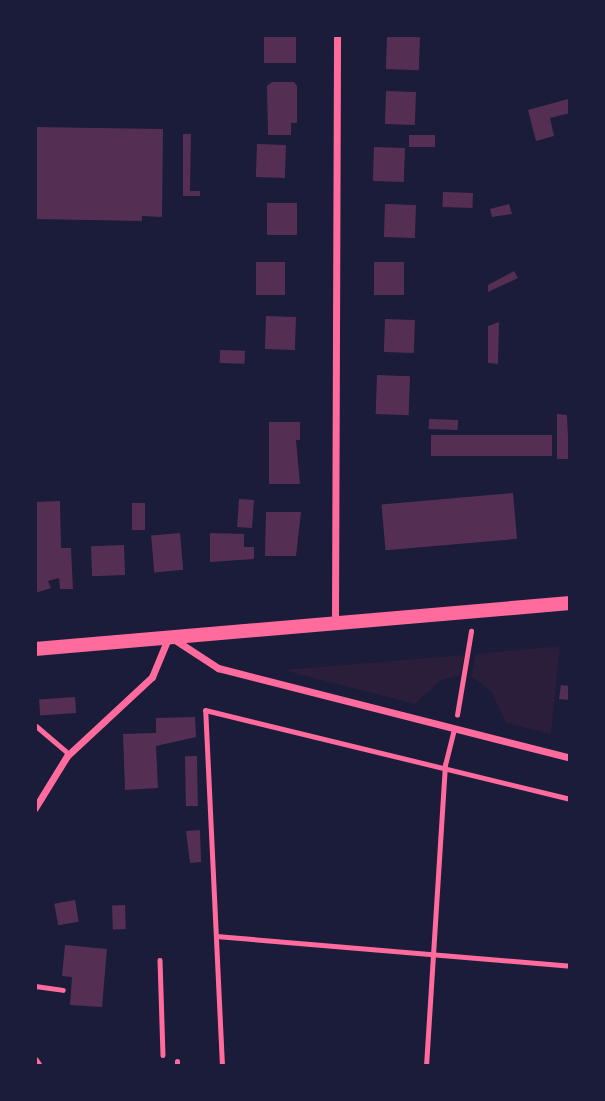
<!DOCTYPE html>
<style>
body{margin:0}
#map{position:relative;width:605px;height:1101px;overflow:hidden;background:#1b1b3a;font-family:"Source Serif 4",serif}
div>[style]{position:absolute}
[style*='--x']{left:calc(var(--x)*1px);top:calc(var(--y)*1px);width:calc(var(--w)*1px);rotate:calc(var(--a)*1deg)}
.green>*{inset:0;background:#2a1e3b}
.building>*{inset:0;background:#542f53;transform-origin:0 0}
.path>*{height:4.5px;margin:-2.25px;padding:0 2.25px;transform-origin:2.25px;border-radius:2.25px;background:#ff6b9d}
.service>*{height:5px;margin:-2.5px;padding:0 2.5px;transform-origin:2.5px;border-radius:2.5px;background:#ff6b9d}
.minor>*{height:7px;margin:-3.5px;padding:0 3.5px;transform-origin:3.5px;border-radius:3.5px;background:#ff6b9d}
.secondary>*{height:14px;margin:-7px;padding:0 7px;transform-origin:7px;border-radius:7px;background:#ff6b9d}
span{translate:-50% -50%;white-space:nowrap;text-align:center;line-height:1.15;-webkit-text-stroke:5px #1b1b3a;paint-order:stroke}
.frame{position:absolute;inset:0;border:37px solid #1b1b3a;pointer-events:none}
</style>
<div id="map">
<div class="green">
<div style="clip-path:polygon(560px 646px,551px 734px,506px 723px,491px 691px,471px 676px,476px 654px)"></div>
<div style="clip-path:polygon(464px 655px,460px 675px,441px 680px,415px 704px,283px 670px)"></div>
</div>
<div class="building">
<div style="left:264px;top:35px;width:32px;height:28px"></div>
<div style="left:387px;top:36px;width:33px;height:33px;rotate:2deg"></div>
<div style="clip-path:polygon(272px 82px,294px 82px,297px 86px,297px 123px,291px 123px,291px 135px,268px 135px,267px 86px)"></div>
<div style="left:386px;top:91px;width:30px;height:33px;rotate:2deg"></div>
<div style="clip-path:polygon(568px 99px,570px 113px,550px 118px,554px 136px,536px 141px,528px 110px)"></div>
<div style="clip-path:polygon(35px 127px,163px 129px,162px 217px,142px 216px,142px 221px,35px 219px)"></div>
<div style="clip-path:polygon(183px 134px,191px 134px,190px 191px,200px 191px,200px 196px,183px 196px)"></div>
<div style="left:409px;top:135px;width:26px;height:12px"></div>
<div style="left:257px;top:144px;width:29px;height:33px;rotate:2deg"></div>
<div style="left:374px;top:147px;width:31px;height:34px;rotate:2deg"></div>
<div style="left:443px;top:192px;width:30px;height:15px;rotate:2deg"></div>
<div style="left:267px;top:203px;width:30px;height:32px"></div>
<div style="left:385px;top:204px;width:31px;height:33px;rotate:2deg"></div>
<div style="clip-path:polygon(509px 204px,512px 214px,492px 217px,490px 209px)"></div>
<div style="left:256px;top:262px;width:29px;height:33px"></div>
<div style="left:374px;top:262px;width:30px;height:33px"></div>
<div style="clip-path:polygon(514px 271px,518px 278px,488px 292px,488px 285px)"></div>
<div style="left:266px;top:316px;width:30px;height:33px;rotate:2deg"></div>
<div style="left:385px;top:319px;width:30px;height:33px;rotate:2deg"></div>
<div style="clip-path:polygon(499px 322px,498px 364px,488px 363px,488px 326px)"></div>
<div style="left:220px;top:350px;width:25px;height:13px;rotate:2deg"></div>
<div style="left:377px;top:375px;width:33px;height:39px;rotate:2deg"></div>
<div style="clip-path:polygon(557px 414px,567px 415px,569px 459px,557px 459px)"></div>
<div style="left:429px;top:419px;width:29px;height:10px;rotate:2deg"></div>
<div style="clip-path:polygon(269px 422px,300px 422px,300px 440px,296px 440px,300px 484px,269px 484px)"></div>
<div style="left:431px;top:435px;width:121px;height:21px"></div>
<div style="left:513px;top:493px;width:46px;height:132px;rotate:85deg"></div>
<div style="left:239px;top:499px;width:15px;height:28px;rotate:4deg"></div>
<div style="clip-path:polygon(60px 501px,61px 548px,71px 548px,73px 589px,60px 589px,59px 578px,48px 581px,51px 588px,35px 593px,35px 502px)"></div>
<div style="left:132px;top:503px;width:13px;height:27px"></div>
<div style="clip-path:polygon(266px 512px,301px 512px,296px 556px,265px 556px)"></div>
<div style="left:180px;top:533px;width:37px;height:29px;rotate:85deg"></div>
<div style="clip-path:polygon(210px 533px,244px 534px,244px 547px,254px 547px,254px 559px,210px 562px)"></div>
<div style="left:124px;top:545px;width:30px;height:33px;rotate:88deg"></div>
<div style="clip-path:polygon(561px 685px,570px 686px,570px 700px,559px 699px)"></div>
<div style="left:75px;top:697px;width:16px;height:36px;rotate:86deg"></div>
<div style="clip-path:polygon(195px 717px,196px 737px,156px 746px,158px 788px,125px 790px,123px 734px,156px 733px,156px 718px)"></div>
<div style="left:197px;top:756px;width:50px;height:12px;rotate:89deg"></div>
<div style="clip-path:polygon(200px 830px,201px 862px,190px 863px,186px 831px)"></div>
<div style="left:75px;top:900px;width:22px;height:21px;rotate:80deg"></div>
<div style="left:125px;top:905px;width:24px;height:13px;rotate:88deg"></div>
<div style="clip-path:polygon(65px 945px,107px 949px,102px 1007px,70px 1005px,72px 977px,62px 976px)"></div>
</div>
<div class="path">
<div style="--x:457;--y:715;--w:85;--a:-80.5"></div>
<div style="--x:160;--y:960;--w:95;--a:88.2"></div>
</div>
<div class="service">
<div style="--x:36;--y:726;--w:43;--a:40.3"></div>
<div style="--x:216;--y:936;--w:355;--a:4.8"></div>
<div style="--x:35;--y:986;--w:28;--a:8"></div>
<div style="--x:177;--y:1061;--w:5;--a:90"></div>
<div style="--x:222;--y:1066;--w:356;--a:-92.7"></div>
<div style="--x:205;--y:710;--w:376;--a:13.7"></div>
<div style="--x:426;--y:1066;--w:302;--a:-86.4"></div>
<div style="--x:445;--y:765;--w:37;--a:-76"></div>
</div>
<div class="minor">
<div style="--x:335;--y:621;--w:586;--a:-89.8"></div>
<div style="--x:35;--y:808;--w:61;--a:-58.4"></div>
<div style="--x:67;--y:756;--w:116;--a:-42.9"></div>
<div style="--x:152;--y:677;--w:44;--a:-67.5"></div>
<div style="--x:169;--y:636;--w:59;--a:33.1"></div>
<div style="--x:218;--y:668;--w:363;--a:14.3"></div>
<div style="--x:35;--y:1060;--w:7;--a:56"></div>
</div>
<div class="secondary">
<div style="--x:35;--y:649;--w:537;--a:-4.91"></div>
</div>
<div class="frame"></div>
</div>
